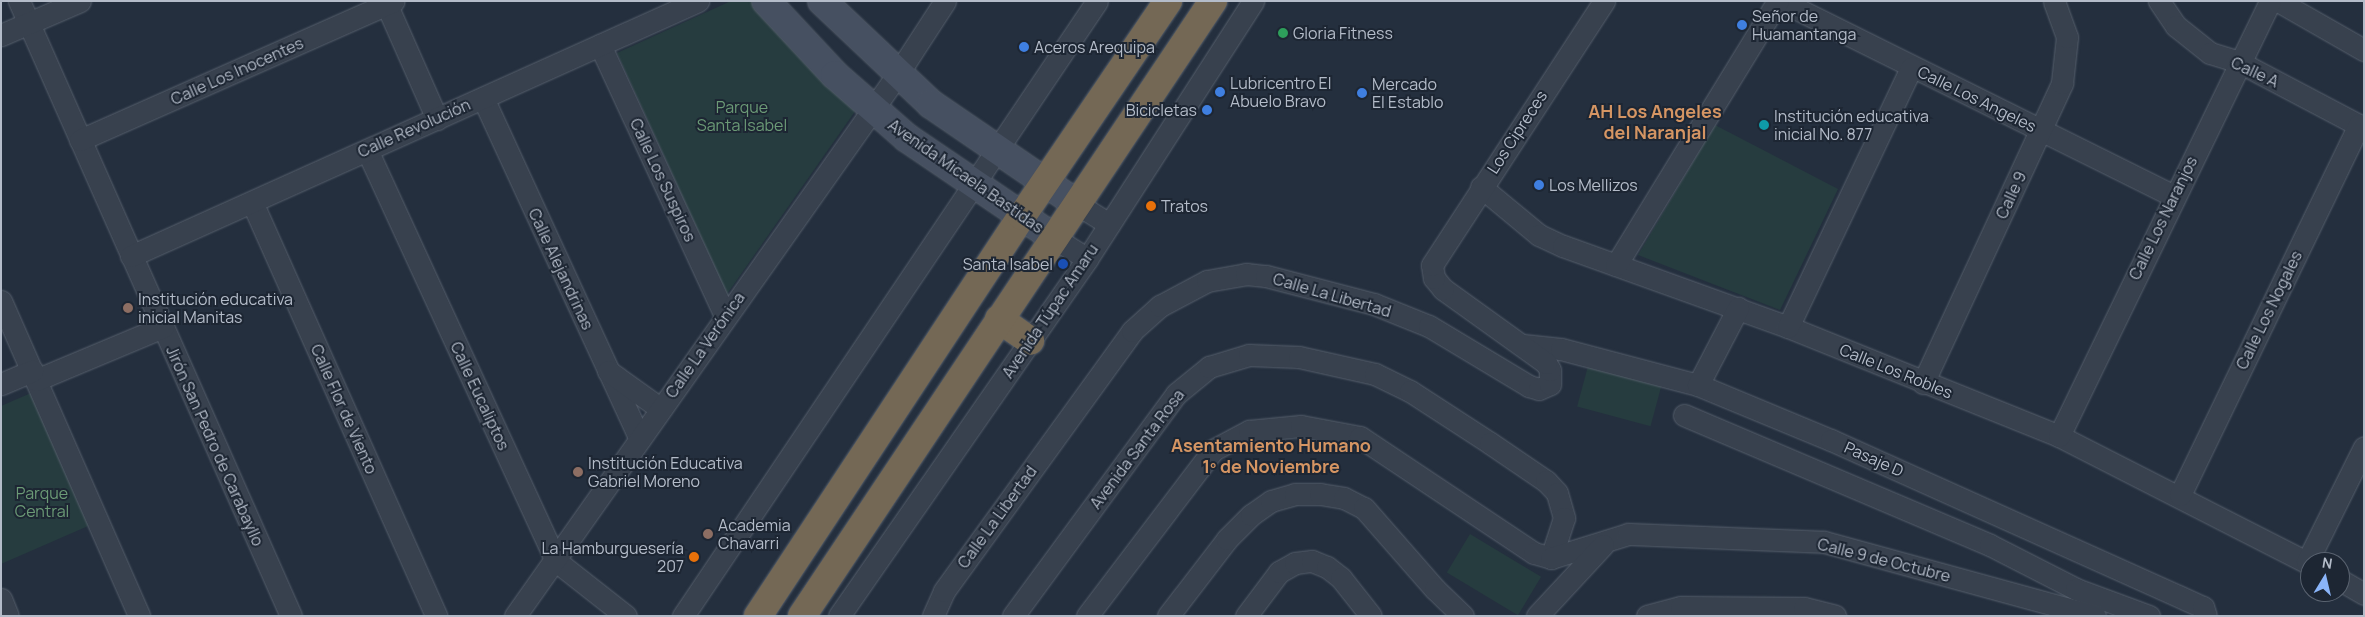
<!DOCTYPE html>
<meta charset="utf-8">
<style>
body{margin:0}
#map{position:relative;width:2365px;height:617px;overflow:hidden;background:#242f3e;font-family:Manrope,sans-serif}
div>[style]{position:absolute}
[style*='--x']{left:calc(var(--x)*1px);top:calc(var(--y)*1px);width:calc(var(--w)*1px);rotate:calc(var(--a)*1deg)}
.green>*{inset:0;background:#263c3f;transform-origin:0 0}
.roads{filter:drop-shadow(0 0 1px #565f6c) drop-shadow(0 0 1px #565f6c)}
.street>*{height:21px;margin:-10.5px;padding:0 10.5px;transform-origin:10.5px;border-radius:10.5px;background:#38414e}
.secondary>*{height:28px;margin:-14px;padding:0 14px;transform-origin:14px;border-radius:14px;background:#465061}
.highway>*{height:28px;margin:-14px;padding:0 14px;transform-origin:14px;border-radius:14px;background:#746855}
.dots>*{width:14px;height:14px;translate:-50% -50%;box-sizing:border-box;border:2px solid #1d2633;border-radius:50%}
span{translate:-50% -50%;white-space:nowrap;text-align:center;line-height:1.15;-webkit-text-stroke:4px #1d2633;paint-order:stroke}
.poi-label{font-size:16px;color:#b4bcc9}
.left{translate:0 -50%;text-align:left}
.right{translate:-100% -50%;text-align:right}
.street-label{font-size:16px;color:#b4bcc9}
.park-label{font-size:16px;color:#6b9a76}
.neighbourhood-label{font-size:18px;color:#d59563;font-weight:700}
.frame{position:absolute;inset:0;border:2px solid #b4bcc9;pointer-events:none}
.north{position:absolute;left:2300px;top:552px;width:50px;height:50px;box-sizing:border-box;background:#1d2633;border:1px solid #59626f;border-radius:50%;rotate:9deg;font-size:14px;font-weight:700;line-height:20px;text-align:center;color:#b4bcc9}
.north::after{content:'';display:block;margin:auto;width:18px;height:22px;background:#8ab4f8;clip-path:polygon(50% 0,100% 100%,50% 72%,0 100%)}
</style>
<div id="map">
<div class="green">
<div style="clip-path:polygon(731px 1px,753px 1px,856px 110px,727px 294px,617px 53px)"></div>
<div style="clip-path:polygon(1715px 125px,1838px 189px,1780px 310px,1638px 255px)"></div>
<div style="left:1588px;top:366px;width:76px;height:42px;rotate:15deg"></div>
<div style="clip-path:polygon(38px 390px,95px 523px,1px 564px,1px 406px)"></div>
<div style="left:1470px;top:534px;width:83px;height:45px;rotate:31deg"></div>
</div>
<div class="roads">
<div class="street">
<div style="--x:19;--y:1;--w:672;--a:66.14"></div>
<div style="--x:385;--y:1;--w:129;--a:66.2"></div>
<div style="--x:1781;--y:1;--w:438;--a:26.4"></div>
<div style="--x:2159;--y:1;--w:30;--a:56"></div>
<div style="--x:2176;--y:26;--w:43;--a:38.5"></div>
<div style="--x:2210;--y:53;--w:30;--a:17"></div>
<div style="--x:2239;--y:62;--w:141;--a:27.8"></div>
<div style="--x:2278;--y:1;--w:99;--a:29.7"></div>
<div style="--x:1;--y:35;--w:86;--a:-23.3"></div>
<div style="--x:600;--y:45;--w:298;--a:65.2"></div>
<div style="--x:483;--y:98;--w:375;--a:65.3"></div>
<div style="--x:80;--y:140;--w:343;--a:-23.9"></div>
<div style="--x:367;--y:150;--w:452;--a:65.3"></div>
<div style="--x:556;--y:561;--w:89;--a:38.2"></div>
<div style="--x:1481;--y:187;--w:75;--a:39.6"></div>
<div style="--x:1539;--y:235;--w:26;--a:25"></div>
<div style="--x:1563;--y:246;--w:239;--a:19.8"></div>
<div style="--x:1788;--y:327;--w:292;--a:21.9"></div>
<div style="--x:2059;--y:436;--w:282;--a:27"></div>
<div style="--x:252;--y:202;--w:453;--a:66"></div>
<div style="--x:1077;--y:204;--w:38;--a:32"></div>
<div style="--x:1054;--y:238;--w:39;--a:32"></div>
<div style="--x:131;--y:256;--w:622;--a:-24.22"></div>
<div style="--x:1616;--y:265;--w:310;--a:-58.5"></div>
<div style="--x:1;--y:301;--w:344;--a:66.3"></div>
<div style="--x:1788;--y:327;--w:287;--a:-64.6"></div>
<div style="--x:1523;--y:345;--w:38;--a:6"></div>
<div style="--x:1561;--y:349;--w:142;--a:14.7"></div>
<div style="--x:1698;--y:385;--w:144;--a:22.5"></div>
<div style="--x:1831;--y:440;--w:408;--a:24.2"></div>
<div style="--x:2203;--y:607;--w:9;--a:72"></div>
<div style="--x:608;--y:371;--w:65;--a:35.6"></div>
<div style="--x:36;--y:380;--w:138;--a:-22.7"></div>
<div style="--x:1923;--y:383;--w:331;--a:-65.1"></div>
<div style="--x:2062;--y:83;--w:46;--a:-83.8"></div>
<div style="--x:2067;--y:37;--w:38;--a:-110"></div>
<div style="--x:1;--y:384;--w:34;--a:-23"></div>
<div style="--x:1698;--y:385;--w:87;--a:-62.5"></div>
<div style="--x:1684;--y:415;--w:332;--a:23"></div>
<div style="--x:1990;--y:545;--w:97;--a:27.1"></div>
<div style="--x:2076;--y:589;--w:78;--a:20.3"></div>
<div style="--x:2059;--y:436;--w:483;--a:-64.1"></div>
<div style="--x:2180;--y:495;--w:411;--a:-64.2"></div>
<div style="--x:2307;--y:562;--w:128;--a:-63.6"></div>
<div style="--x:2340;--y:580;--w:28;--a:30"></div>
<div style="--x:1;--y:599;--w:18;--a:68"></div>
<div style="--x:515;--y:616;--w:662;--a:-54.77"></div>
<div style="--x:897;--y:75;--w:88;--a:-57"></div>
<div style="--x:683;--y:616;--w:741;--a:-56.05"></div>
<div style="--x:839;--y:616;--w:435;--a:-55.2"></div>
<div style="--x:1087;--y:259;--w:307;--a:-57.2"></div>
<div style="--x:933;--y:616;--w:27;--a:-66"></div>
<div style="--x:944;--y:591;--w:321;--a:-54.1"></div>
<div style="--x:1132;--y:331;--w:38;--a:-42"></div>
<div style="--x:1160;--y:306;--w:53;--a:-28"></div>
<div style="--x:1207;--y:281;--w:40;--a:-10"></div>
<div style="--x:1246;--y:274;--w:20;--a:6"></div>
<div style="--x:1266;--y:276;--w:112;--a:14.5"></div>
<div style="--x:1374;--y:304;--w:59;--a:21.8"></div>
<div style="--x:1429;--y:326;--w:117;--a:31"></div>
<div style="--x:1529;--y:386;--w:10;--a:17"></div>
<div style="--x:1539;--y:389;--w:12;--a:-24"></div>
<div style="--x:1550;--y:384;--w:14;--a:-90"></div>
<div style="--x:1550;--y:370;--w:8;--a:-120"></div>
<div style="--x:1546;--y:363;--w:127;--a:-144.3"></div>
<div style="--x:1443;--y:289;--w:14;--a:-129"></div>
<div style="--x:1434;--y:278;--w:13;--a:-99"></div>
<div style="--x:1432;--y:265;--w:315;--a:-56.9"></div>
<div style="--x:1013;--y:616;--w:275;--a:-53.7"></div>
<div style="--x:1176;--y:394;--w:43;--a:-39.3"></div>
<div style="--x:1209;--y:367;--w:42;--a:-16.7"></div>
<div style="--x:1249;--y:355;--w:50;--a:2.3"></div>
<div style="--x:1299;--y:357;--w:78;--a:12.6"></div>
<div style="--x:1375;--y:374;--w:39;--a:26"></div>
<div style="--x:1410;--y:391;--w:95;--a:33"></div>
<div style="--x:1490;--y:443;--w:68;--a:34.2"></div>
<div style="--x:1546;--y:481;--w:16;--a:47"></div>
<div style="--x:1557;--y:493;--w:26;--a:74"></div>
<div style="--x:1564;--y:518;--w:42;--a:108"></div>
<div style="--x:1087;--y:616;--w:208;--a:-52.8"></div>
<div style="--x:1213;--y:450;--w:41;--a:-27.8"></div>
<div style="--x:1249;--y:431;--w:52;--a:-5.5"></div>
<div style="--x:1301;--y:426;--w:60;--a:10.6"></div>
<div style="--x:1360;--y:437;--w:209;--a:33.7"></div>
<div style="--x:1534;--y:553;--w:18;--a:16"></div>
<div style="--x:1551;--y:558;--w:81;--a:-17.3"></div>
<div style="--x:1628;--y:534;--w:196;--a:2.3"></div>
<div style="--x:1824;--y:542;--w:281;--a:15.3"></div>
<div style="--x:1168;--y:616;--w:97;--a:-52.5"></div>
<div style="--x:1227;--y:539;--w:34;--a:-45"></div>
<div style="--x:1251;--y:515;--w:24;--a:-35"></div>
<div style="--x:1271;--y:501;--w:25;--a:-16"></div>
<div style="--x:1295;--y:494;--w:25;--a:0"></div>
<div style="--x:1320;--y:494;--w:24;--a:9"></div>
<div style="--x:1344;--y:498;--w:22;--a:27"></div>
<div style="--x:1364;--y:508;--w:108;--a:48.8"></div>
<div style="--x:1435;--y:589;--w:39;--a:44"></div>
<div style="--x:1246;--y:616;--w:55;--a:-53.1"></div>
<div style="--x:1279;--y:572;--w:18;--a:-29"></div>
<div style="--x:1295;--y:563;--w:17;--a:-7"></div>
<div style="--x:1312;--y:561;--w:16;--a:22"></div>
<div style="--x:1327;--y:567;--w:18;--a:38"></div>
<div style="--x:1341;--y:578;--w:48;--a:51.7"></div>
<div style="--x:1537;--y:616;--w:97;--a:-47.1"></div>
<div style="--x:1647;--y:616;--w:35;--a:-15"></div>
<div style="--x:1681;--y:607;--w:123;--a:0.5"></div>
<div style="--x:1804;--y:608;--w:32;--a:14"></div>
</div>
<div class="secondary">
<div style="--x:766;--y:1;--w:101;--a:47"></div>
<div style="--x:835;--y:75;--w:96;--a:41.2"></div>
<div style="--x:907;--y:138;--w:178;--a:34.2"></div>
<div style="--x:822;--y:1;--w:150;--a:43.4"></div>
<div style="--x:931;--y:104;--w:177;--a:34.4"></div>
</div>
<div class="highway">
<div style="--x:999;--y:319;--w:38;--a:35"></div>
<div style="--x:758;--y:616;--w:479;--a:-56.6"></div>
<div style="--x:1022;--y:216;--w:260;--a:-55.8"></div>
<div style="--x:802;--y:616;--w:740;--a:-56.25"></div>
</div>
</div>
<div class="dots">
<div style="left:1742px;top:25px;background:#3f7fe0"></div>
<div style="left:1283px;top:33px;background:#2e9e5b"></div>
<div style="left:1024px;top:47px;background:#3f7fe0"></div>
<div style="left:1220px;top:92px;background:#3f7fe0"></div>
<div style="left:1362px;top:93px;background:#3f7fe0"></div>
<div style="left:1207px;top:110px;background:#3f7fe0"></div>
<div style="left:1764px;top:125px;background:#0f9aa8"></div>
<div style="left:1539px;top:185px;background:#3f7fe0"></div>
<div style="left:1151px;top:206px;background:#e8710a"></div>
<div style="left:1063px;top:264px;background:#1a4fb4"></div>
<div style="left:128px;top:308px;background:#8d6e63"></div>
<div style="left:578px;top:472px;background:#8d6e63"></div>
<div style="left:708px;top:534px;background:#8d6e63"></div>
<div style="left:694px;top:557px;background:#e8710a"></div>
</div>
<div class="poi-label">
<span class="left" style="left:1752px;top:25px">Señor de<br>Huamantanga</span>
<span class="left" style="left:1293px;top:33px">Gloria Fitness</span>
<span class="left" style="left:1034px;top:47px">Aceros Arequipa</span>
<span class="left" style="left:1230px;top:92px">Lubricentro El<br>Abuelo Bravo</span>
<span class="left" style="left:1372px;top:93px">Mercado<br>El Establo</span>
<span class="right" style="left:1197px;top:110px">Bicicletas</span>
<span class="left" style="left:1774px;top:125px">Institución educativa<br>inicial No. 877</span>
<span class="left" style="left:1549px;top:185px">Los Mellizos</span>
<span class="left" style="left:1161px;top:206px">Tratos</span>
<span class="right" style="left:1053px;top:264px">Santa Isabel</span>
<span class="left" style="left:138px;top:308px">Institución educativa<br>inicial Manitas</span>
<span class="left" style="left:588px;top:472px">Institución Educativa<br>Gabriel Moreno</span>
<span class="left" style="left:718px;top:534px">Academia<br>Chavarri</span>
<span class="right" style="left:684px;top:557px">La Hamburguesería<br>207</span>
</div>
<div class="street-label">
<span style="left:237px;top:71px;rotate:-24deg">Calle Los Inocentes</span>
<span style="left:2255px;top:72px;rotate:25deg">Calle A</span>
<span style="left:1977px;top:99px;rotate:26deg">Calle Los Angeles</span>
<span style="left:414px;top:128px;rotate:-24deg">Calle Revolución</span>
<span style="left:1517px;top:132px;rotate:-57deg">Los Cipreces</span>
<span style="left:966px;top:176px;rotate:35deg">Avenida Micaela Bastidas</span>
<span style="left:663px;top:180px;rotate:65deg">Calle Los Suspiros</span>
<span style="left:2011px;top:195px;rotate:-65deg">Calle 9</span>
<span style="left:2163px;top:218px;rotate:-64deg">Calle Los Naranjos</span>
<span style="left:561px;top:269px;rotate:65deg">Calle Alejandrinas</span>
<span style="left:1332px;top:295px;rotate:16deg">Calle La Libertad</span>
<span style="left:2269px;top:310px;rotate:-64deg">Calle Los Nogales</span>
<span style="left:1050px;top:311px;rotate:-56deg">Avenida Túpac Amaru</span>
<span style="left:705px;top:345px;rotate:-55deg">Calle La Verónica</span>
<span style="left:1896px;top:371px;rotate:22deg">Calle Los Robles</span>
<span style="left:480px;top:396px;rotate:65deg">Calle Eucaliptos</span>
<span style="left:344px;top:409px;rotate:66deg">Calle Flor de Viento</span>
<span style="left:215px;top:446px;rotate:66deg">Jirón San Pedro de Carabayllo</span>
<span style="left:1137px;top:449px;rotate:-53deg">Avenida Santa Rosa</span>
<span style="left:1874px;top:459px;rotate:24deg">Pasaje D</span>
<span style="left:997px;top:517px;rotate:-54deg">Calle La Libertad</span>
<span style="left:1884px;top:560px;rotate:14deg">Calle 9 de Octubre</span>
</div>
<div class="park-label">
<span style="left:742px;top:116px">Parque<br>Santa Isabel</span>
<span style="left:42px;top:502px">Parque<br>Central</span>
</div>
<div class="neighbourhood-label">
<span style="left:1655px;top:122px">AH Los Angeles<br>del Naranjal</span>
<span style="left:1271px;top:456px">Asentamiento Humano<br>1º de Noviembre</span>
</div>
<div class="frame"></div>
<div class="north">N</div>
</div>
